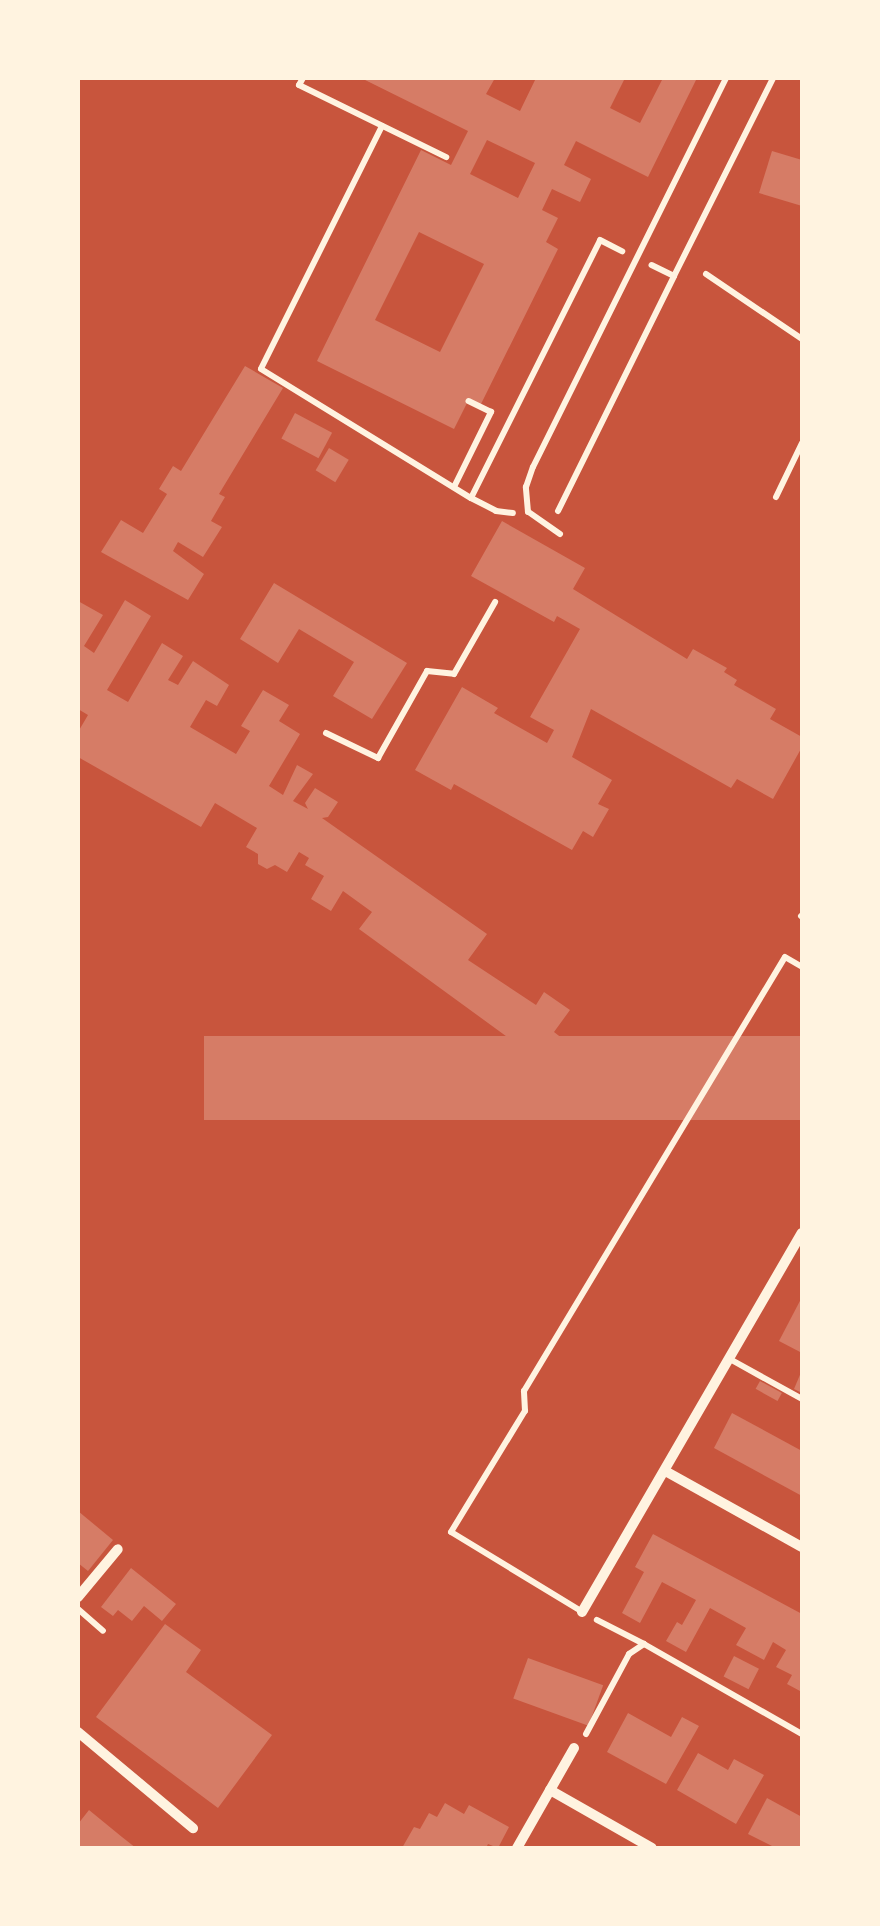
<!DOCTYPE html>
<style>
body{margin:0}
#map{position:relative;width:880px;height:1926px;overflow:hidden;background:#c8553d;font-family:Overpass,sans-serif}
div>[style]{position:absolute}
[style*='--x']{left:calc(var(--x)*1px);top:calc(var(--y)*1px);width:calc(var(--w)*1px);rotate:calc(var(--a)*1deg)}
.building>*{inset:0;background:#d67c66;transform-origin:0 0}
.path>*{height:6px;margin:-3px;padding:0 3px;transform-origin:3px;border-radius:3px;background:#fff3e0}
.service>*{height:6px;margin:-3px;padding:0 3px;transform-origin:3px;border-radius:3px;background:#fff3e0}
.minor>*{height:10px;margin:-5px;padding:0 5px;transform-origin:5px;border-radius:5px;background:#fff3e0}
span{translate:-50% -50%;white-space:nowrap;text-align:center;line-height:1.15;-webkit-text-stroke:9px #fff3e0;paint-order:stroke}
.frame{position:absolute;inset:0;border:80px solid #fff3e0;pointer-events:none}
</style>
<div id="map">
<div class="building">
<div style="clip-path:polygon(evenodd,361px 78px,495px 78px,486px 94px,520px 111px,536px 78px,625px 78px,610px 108px,640px 123px,663px 78px,697px 78px,648px 177px,576px 141px,564px 165px,591px 179px,580px 202px,552px 189px,542px 210px,558px 218px,546px 242px,558px 249px,480px 406px,468px 401px,454px 429px,317px 361px,421px 150px,451px 165px,468px 131px,361px 78px,487px 140px,535px 163px,518px 198px,470px 174px,487px 140px,361px 78px,419px 232px,484px 264px,440px 352px,375px 320px,419px 232px)"></div>
<div style="clip-path:polygon(772px 151px,802px 160px,802px 206px,759px 193px)"></div>
<div style="clip-path:polygon(245px 366px,283px 388px,219px 494px,225px 497px,211px 521px,222px 527px,203px 557px,178px 542px,173px 551px,204px 574px,188px 600px,101px 552px,121px 520px,143px 533px,167px 494px,159px 489px,173px 466px,181px 471px)"></div>
<div style="left:295px;top:413px;width:42px;height:29px;rotate:28deg"></div>
<div style="left:329px;top:448px;width:23px;height:26px;rotate:31deg"></div>
<div style="clip-path:polygon(502px 521px,585px 568px,573px 589px,687px 659px,693px 649px,727px 668px,724px 672px,737px 680px,734px 685px,776px 709px,770px 719px,802px 737px,802px 747px,773px 799px,737px 779px,731px 788px,591px 709px,572px 757px,612px 780px,598px 804px,609px 809px,593px 837px,583px 831px,572px 850px,454px 784px,451px 790px,415px 770px,462px 687px,498px 708px,494px 713px,547px 743px,554px 730px,530px 717px,580px 629px,557px 616px,554px 622px,471px 576px)"></div>
<div style="clip-path:polygon(274px 583px,407px 663px,372px 719px,333px 696px,354px 662px,299px 629px,278px 663px,240px 639px)"></div>
<div style="clip-path:polygon(125px 600px,151px 616px,107px 690px,128px 702px,162px 643px,183px 656px,168px 680px,178px 685px,193px 661px,229px 685px,217px 706px,206px 700px,190px 727px,236px 754px,250px 731px,241px 726px,263px 690px,289px 705px,279px 721px,300px 734px,269px 786px,283px 795px,297px 765px,313px 774px,293px 801px,308px 809px,305px 803px,315px 788px,338px 802px,328px 817px,322px 818px,487px 934px,468px 960px,536px 1005px,544px 992px,570px 1010px,554px 1032px,563px 1039px,565px 1049px,556px 1062px,545px 1064px,536px 1057px,519px 1080px,493px 1062px,510px 1039px,359px 929px,372px 912px,343px 891px,331px 911px,311px 899px,324px 876px,305px 865px,309px 858px,299px 852px,287px 872px,275px 865px,267px 869px,258px 864px,258px 854px,246px 847px,257px 828px,215px 803px,201px 827px,78px 757px,78px 732px,88px 715px,78px 709px,78px 601px,103px 615px,84px 646px,94px 653px)"></div>
<div style="left:802px;top:1036px;width:84px;height:598px;rotate:90deg"></div>
<div style="clip-path:polygon(802px 1297px,802px 1353px,779px 1341px)"></div>
<div style="clip-path:polygon(802px 1370px,802px 1393px,794px 1389px)"></div>
<div style="left:760px;top:1381px;width:25px;height:9px;rotate:29deg"></div>
<div style="clip-path:polygon(732px 1413px,802px 1451px,802px 1496px,714px 1448px)"></div>
<div style="clip-path:polygon(78px 1511px,113px 1540px,88px 1571px,78px 1563px)"></div>
<div style="clip-path:polygon(653px 1534px,802px 1614px,800px 1691px,787px 1684px,792px 1675px,776px 1667px,786px 1650px,773px 1642px,764px 1660px,736px 1645px,746px 1628px,710px 1608px,686px 1652px,666px 1641px,677px 1622px,682px 1625px,696px 1600px,662px 1582px,640px 1623px,622px 1613px,644px 1572px,635px 1567px)"></div>
<div style="clip-path:polygon(131px 1568px,176px 1604px,162px 1621px,144px 1606px,132px 1621px,118px 1610px,113px 1616px,101px 1607px)"></div>
<div style="clip-path:polygon(165px 1624px,201px 1650px,186px 1672px,272px 1735px,218px 1808px,96px 1717px)"></div>
<div style="left:734px;top:1656px;width:28px;height:23px;rotate:27deg"></div>
<div style="left:528px;top:1658px;width:80px;height:43px;rotate:20deg"></div>
<div style="clip-path:polygon(628px 1713px,671px 1737px,682px 1717px,699px 1726px,666px 1784px,607px 1752px)"></div>
<div style="clip-path:polygon(698px 1753px,728px 1770px,734px 1759px,764px 1775px,736px 1824px,677px 1790px)"></div>
<div style="clip-path:polygon(767px 1798px,802px 1817px,802px 1848px,776px 1848px,748px 1834px)"></div>
<div style="clip-path:polygon(445px 1803px,464px 1814px,469px 1805px,509px 1827px,498px 1848px,488px 1844px,486px 1848px,402px 1848px,414px 1827px,420px 1829px,429px 1813px,437px 1817px)"></div>
<div style="clip-path:polygon(89px 1810px,122px 1837px,136px 1848px,78px 1848px,78px 1824px)"></div>
</div>
<div class="path">
<div style="--x:303;--y:78;--w:8;--a:120"></div>
<div style="--x:299;--y:85;--w:164;--a:26.1"></div>
<div style="--x:382;--y:126;--w:271;--a:116.5"></div>
<div style="--x:261;--y:369;--w:246;--a:31.6"></div>
<div style="--x:471;--y:498;--w:28;--a:27"></div>
<div style="--x:496;--y:511;--w:17;--a:7"></div>
<div style="--x:706;--y:274;--w:116;--a:34.1"></div>
<div style="--x:674;--y:276;--w:221;--a:-63.4"></div>
<div style="--x:454;--y:487;--w:84;--a:-63.7"></div>
<div style="--x:491;--y:412;--w:25;--a:-154"></div>
<div style="--x:776;--y:497;--w:60;--a:-64.3"></div>
<div style="--x:471;--y:498;--w:288;--a:-63.4"></div>
<div style="--x:600;--y:240;--w:25;--a:27"></div>
<div style="--x:558;--y:511;--w:262;--a:-63.7"></div>
<div style="--x:674;--y:276;--w:25;--a:-154"></div>
<div style="--x:326;--y:733;--w:58;--a:25.7"></div>
<div style="--x:378;--y:758;--w:100;--a:-60.6"></div>
<div style="--x:427;--y:671;--w:27;--a:6"></div>
<div style="--x:454;--y:674;--w:83;--a:-60.3"></div>
<div style="--x:644;--y:1644;--w:182;--a:29.7"></div>
<div style="--x:586;--y:1734;--w:91;--a:-61.7"></div>
<div style="--x:629;--y:1654;--w:18;--a:-34"></div>
<div style="--x:644;--y:1644;--w:53;--a:-152.9"></div>
</div>
<div class="service">
<div style="--x:560;--y:534;--w:39;--a:-145"></div>
<div style="--x:528;--y:512;--w:25;--a:-95"></div>
<div style="--x:526;--y:487;--w:21;--a:-71"></div>
<div style="--x:533;--y:467;--w:434;--a:-63.6"></div>
<div style="--x:801;--y:916;--w:1;--a:45"></div>
<div style="--x:728;--y:1358;--w:85;--a:29"></div>
<div style="--x:78;--y:1609;--w:33;--a:41"></div>
<div style="--x:581;--y:1611;--w:152;--a:-148.7"></div>
<div style="--x:451;--y:1532;--w:142;--a:-58.6"></div>
<div style="--x:525;--y:1411;--w:20;--a:-93"></div>
<div style="--x:524;--y:1391;--w:506;--a:-58.98"></div>
<div style="--x:785;--y:957;--w:20;--a:30"></div>
</div>
<div class="minor">
<div style="--x:667;--y:1472;--w:154;--a:29.1"></div>
<div style="--x:78;--y:1597;--w:62;--a:-50.2"></div>
<div style="--x:582;--y:1612;--w:438;--a:-59.9"></div>
<div style="--x:78;--y:1732;--w:150;--a:39.9"></div>
<div style="--x:550;--y:1790;--w:117;--a:29.6"></div>
<div style="--x:517;--y:1848;--w:115;--a:-60.3"></div>
</div>
<div class="frame"></div>
</div>
